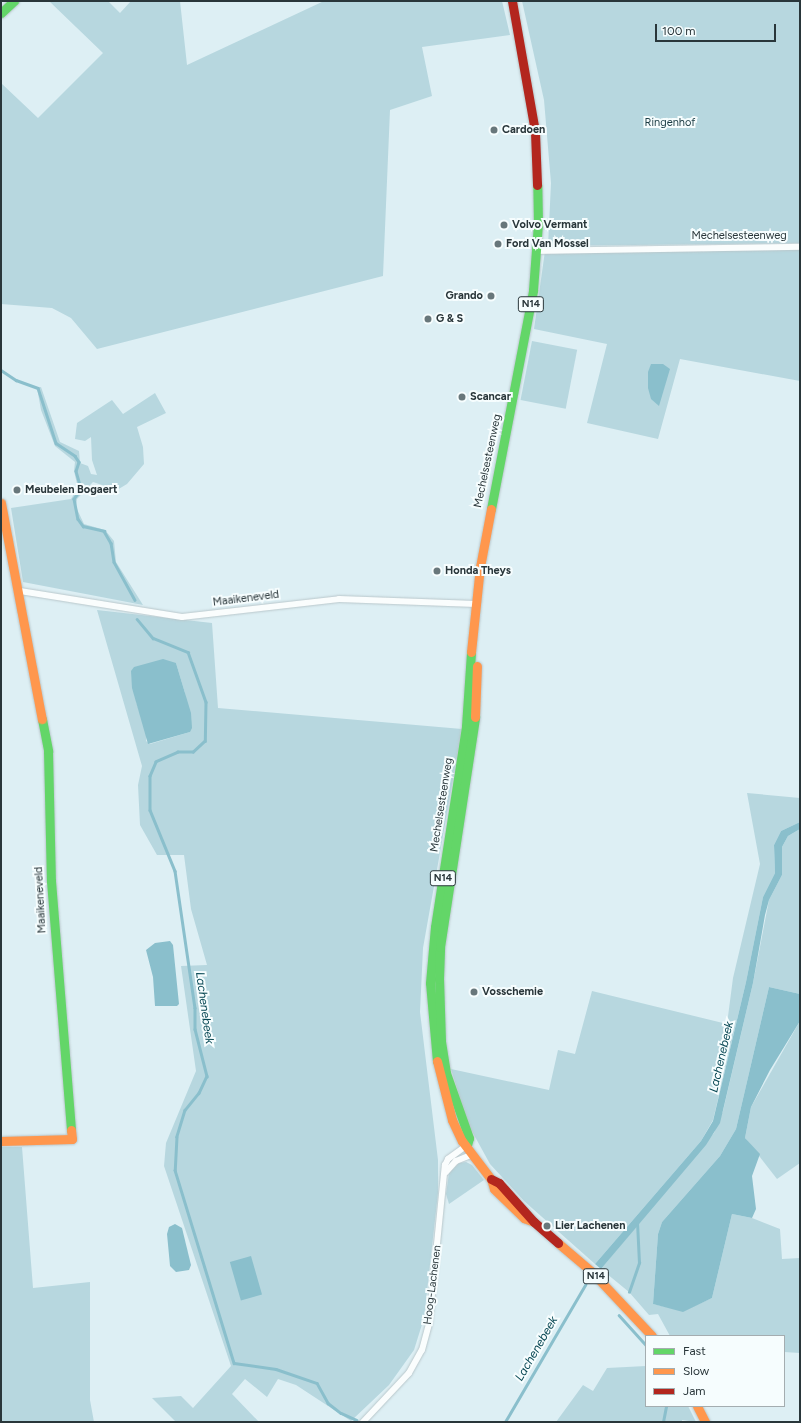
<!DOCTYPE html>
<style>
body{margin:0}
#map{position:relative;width:801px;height:1423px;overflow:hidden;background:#ddeff4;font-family:Figtree,sans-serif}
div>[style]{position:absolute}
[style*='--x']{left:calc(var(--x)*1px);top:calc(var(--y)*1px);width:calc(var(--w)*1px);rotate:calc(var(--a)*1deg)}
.green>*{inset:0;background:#b7d7df;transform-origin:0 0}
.water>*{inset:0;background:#8abfcc;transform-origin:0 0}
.stream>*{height:2.5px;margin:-1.25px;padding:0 1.25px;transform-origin:1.25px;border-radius:1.25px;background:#8abfcc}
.roads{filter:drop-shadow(0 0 1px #b9c7cb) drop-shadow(0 0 1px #b9c7cb)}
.street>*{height:6px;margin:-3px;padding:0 3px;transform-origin:3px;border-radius:3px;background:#fafdfd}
.fast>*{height:9px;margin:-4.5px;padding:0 4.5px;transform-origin:4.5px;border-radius:4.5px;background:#63d668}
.slow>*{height:9px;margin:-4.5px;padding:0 4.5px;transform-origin:4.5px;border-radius:4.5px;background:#ff974d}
.jam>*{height:9px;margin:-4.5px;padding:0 4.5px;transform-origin:4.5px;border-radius:4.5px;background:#b3261e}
.dots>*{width:11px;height:11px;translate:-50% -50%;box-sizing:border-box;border:2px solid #f6fdfe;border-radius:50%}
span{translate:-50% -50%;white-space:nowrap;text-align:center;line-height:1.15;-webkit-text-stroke:4px #f6fdfe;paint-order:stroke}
.shield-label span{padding:1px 3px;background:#f6fdfe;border:1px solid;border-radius:3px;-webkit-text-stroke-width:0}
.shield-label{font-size:10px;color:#29363a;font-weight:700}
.park-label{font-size:11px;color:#1a3b43}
.poi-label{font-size:11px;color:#29363a;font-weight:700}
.left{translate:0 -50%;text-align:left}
.right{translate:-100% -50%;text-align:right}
.street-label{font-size:11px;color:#29363a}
.water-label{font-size:12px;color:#074753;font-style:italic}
.frame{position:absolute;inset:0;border:2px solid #29363a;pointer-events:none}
.legend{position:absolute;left:645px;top:1335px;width:140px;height:72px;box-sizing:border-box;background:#f6fdfe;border:1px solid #a4adb0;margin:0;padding:5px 7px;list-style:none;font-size:12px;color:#29363a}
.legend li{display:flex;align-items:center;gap:8px;height:20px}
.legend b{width:20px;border:1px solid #a4adb0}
.scale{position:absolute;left:655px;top:24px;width:121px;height:18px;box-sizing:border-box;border:2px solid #29363a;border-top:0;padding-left:5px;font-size:12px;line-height:14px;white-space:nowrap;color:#29363a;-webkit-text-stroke:3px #f6fdfe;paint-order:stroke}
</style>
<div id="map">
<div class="green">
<div style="clip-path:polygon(49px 1px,108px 1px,120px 13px,131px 1px,180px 1px,187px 65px,324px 1px,502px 1px,510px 35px,422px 47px,432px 96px,390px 110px,383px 276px,97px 349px,71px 318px,52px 308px,1px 304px,1px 83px,38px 118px,103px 53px)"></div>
<div style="clip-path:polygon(522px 1px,800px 1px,800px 243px,548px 246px,551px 183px,544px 100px)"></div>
<div style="clip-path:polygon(800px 250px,800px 381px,680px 359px,658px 439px,587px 423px,607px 344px,534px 329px,545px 251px)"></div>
<div style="left:532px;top:341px;width:46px;height:60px;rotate:11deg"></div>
<div style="clip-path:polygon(41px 387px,60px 442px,79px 451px,80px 463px,88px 466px,91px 474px,97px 475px,92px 460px,91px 437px,85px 441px,75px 439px,77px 423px,112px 400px,123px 414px,155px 393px,166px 413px,137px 427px,143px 447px,144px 464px,127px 484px,117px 490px,93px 482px,77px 499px,76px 507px,84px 524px,105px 530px,114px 541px,116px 562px,143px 605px,23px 582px,11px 508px,71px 499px,78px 488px,74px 471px,75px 462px,55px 446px,41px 410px,37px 388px)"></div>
<div style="clip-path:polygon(evenodd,97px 610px,212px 623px,218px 708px,462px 729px,423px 948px,420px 1012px,438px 1160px,438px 1193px,424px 1318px,414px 1350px,389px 1385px,351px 1421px,296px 1385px,278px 1379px,267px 1397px,245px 1379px,232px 1394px,259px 1422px,176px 1422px,152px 1398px,181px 1396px,193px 1408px,231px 1366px,164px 1166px,166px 1143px,196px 1071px,181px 966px,207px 965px,191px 909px,184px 855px,157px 855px,140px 825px,138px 785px,142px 766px,97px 610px,176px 663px,185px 693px,190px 732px,150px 744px,146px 741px,147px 735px,136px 701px,176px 663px)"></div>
<div style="clip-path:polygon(747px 793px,800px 798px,800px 822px,781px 831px,774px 845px,775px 873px,763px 897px,746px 982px,713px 1120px,701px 1141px,595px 1264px,524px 1201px,490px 1164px,468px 1124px,451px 1069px,549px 1090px,558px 1050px,575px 1054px,592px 991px,727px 1024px,733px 978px,760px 864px)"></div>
<div style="clip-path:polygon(800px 829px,800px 994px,769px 987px,736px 1129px,720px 1156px,662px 1222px,658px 1234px,653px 1304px,683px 1311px,712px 1298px,732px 1214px,752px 1218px,780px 1229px,782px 1259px,800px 1258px,800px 1353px,784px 1352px,784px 1336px,670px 1336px,658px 1314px,649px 1315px,629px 1292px,601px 1269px,714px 1133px,723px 1111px,753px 983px,769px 900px,782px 875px,782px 847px,788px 836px)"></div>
<div style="clip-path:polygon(800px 1021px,800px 1163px,777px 1179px,745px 1138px,751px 1107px)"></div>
<div style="clip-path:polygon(1px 1147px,22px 1147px,33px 1288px,90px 1282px,90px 1400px,94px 1422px,1px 1422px)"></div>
<div style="clip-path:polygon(466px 1162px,472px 1165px,484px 1180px,449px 1204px,446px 1194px,449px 1173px,459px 1163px)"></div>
<div style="clip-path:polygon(646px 1366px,646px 1406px,688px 1406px,696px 1422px,682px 1420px,682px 1422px,556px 1422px,583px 1385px,593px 1391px,607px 1368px)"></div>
</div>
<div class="water">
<div style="clip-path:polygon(651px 364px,663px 364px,670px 369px,659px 406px,651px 399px,648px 388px,648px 372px)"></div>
<div style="clip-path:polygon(163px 659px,176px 663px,191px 713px,192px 728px,190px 732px,148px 744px,132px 688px,131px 671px,134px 667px)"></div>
<div style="clip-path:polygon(800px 822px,800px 829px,788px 836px,782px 847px,782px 875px,769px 900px,765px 915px,753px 983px,720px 1123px,706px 1145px,601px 1269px,595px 1264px,701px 1141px,713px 1121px,746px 982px,763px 897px,775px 873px,774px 845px,781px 831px)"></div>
<div style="clip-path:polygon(170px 941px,173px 945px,179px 1004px,177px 1006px,155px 1006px,153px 977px,146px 950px,155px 943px)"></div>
<div style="clip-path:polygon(769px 987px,800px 994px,800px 1021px,770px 1070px,751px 1107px,745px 1138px,760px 1154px,752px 1176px,756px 1209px,752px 1218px,732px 1214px,712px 1298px,683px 1312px,653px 1304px,658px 1234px,662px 1222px,720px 1156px,736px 1129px)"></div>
<div style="clip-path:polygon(175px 1224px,182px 1228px,191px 1265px,189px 1270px,176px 1272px,170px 1266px,167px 1234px,169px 1227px)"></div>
<div style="left:251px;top:1256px;width:40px;height:22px;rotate:74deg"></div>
</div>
<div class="stream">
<div style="--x:1;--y:370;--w:18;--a:34"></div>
<div style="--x:16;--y:380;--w:23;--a:20"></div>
<div style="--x:38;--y:388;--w:58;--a:71.9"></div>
<div style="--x:56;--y:443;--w:23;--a:34"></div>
<div style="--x:75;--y:456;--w:7;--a:56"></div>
<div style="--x:79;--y:462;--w:9;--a:108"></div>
<div style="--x:76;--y:471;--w:19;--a:74"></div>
<div style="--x:81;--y:489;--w:12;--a:125"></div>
<div style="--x:74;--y:499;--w:20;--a:79"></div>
<div style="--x:78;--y:519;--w:9;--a:54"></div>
<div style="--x:83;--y:526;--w:22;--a:13"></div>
<div style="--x:104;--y:531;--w:14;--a:60"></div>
<div style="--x:111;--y:543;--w:19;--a:81"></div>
<div style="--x:114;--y:562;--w:43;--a:61.1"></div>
<div style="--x:137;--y:619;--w:25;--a:50"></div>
<div style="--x:153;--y:638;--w:38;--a:22"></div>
<div style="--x:188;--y:652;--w:53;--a:70.2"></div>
<div style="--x:206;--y:702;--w:39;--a:91"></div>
<div style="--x:205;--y:741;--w:16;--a:137"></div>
<div style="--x:193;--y:752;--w:15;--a:180"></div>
<div style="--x:178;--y:752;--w:24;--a:156"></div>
<div style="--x:156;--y:762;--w:15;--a:113"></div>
<div style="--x:150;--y:776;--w:34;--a:90"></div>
<div style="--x:150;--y:810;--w:66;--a:67.7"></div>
<div style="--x:175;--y:871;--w:138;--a:81.7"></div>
<div style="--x:195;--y:1008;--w:21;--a:90"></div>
<div style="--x:195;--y:1029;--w:49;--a:75.7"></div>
<div style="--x:207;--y:1076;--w:19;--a:115"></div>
<div style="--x:199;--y:1093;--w:22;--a:129"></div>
<div style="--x:185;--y:1110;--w:28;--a:107"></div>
<div style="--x:177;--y:1137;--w:33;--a:93"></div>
<div style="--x:175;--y:1170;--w:202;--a:73"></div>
<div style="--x:234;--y:1363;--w:42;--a:8.1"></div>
<div style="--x:276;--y:1369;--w:43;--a:18.9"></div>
<div style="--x:317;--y:1383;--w:23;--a:61"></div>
<div style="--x:328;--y:1403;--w:16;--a:38"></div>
<div style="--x:341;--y:1413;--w:17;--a:24"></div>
<div style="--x:629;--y:1292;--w:31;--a:-71"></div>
<div style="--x:639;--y:1263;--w:41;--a:-92.8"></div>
<div style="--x:619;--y:1315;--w:40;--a:48"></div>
<div style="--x:505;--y:1422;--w:159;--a:-59.7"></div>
<div style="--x:663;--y:1422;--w:16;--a:-79"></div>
</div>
<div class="roads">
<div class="street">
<div style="--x:535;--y:251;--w:265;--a:-0.9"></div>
<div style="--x:20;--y:591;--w:164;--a:9.1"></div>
<div style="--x:182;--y:617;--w:158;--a:-6.5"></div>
<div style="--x:339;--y:599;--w:137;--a:2.1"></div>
<div style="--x:446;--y:1172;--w:15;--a:-48"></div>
<div style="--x:456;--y:1161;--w:18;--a:-22"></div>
<div style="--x:363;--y:1422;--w:67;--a:-46.8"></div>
<div style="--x:409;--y:1373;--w:26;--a:-61"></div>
<div style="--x:422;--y:1350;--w:27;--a:-75"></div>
<div style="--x:429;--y:1324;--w:160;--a:-84.3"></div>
<div style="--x:445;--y:1165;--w:7;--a:-63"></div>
<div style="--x:448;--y:1159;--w:24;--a:-36"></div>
</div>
<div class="fast">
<div style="--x:1;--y:13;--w:18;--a:-43"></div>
<div style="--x:491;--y:509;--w:223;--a:-79.1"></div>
<div style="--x:533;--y:290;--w:66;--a:-85.7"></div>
<div style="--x:538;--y:224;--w:39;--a:-91"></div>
<div style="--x:42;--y:719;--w:33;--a:79"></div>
<div style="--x:48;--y:751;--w:130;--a:88.7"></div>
<div style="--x:51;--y:881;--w:250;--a:85.4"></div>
<div style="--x:437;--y:1061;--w:78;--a:-95.1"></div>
<div style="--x:430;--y:983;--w:56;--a:-84.9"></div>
<div style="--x:435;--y:927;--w:203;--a:-81.2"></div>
<div style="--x:466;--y:726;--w:74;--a:-86.1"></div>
<div style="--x:467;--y:1145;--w:7;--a:-74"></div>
<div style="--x:469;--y:1138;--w:69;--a:-109.5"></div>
<div style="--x:446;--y:1073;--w:32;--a:-99"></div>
<div style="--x:441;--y:1041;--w:62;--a:-91.8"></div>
<div style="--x:439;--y:979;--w:32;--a:-88"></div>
<div style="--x:440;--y:947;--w:233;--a:-81.3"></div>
</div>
<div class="slow">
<div style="--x:1;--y:503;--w:220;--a:79.3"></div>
<div style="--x:471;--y:652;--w:85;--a:-84"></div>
<div style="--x:480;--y:567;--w:59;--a:-79.3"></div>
<div style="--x:475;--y:717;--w:51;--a:-87.8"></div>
<div style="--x:437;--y:1061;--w:61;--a:75.7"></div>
<div style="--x:452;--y:1120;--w:23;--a:65"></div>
<div style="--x:462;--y:1141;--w:48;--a:52.7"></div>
<div style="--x:491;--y:1179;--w:10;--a:73"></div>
<div style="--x:494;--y:1189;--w:42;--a:44"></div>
<div style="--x:524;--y:1218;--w:11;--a:22"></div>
<div style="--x:1;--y:1141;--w:71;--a:-1.6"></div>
<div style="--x:72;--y:1139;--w:9;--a:-96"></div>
<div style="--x:558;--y:1243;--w:43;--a:40.3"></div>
<div style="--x:591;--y:1271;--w:89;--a:46.8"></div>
<div style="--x:697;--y:1406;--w:18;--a:63"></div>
</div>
<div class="jam">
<div style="--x:512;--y:1;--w:133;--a:80"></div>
<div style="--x:535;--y:132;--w:53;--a:87.8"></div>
<div style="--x:491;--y:1179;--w:9;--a:27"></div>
<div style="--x:499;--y:1183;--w:52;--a:48.1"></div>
<div style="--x:534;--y:1222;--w:32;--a:41"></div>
</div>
</div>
<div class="dots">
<div style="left:494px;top:130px;background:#68777b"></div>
<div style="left:504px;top:225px;background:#68777b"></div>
<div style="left:498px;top:244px;background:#68777b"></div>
<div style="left:491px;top:296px;background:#68777b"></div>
<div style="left:428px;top:319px;background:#68777b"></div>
<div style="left:462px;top:397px;background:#68777b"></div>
<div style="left:17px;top:490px;background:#68777b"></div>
<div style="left:437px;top:571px;background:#68777b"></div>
<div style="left:474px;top:992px;background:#68777b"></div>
<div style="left:547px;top:1226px;background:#68777b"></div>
</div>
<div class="shield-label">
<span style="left:531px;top:304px">N14</span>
<span style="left:443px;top:878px">N14</span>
<span style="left:596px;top:1276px">N14</span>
</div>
<div class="park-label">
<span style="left:670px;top:123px">Ringenhof</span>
</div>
<div class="poi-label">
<span class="left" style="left:502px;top:130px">Cardoen</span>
<span class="left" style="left:512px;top:225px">Volvo Vermant</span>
<span class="left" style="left:506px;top:244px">Ford Van Mossel</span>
<span class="right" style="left:483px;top:296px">Grando</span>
<span class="left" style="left:436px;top:319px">G &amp; S</span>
<span class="left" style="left:470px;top:397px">Scancar</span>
<span class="left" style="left:25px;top:490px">Meubelen Bogaert</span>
<span class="left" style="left:445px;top:571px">Honda Theys</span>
<span class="left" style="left:482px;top:992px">Vosschemie</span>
<span class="left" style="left:555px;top:1226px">Lier Lachenen</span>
</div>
<div class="street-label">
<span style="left:739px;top:236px">Mechelsesteenweg</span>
<span style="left:488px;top:461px;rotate:-78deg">Mechelsesteenweg</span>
<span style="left:246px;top:599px;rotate:-7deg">Maaikeneveld</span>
<span style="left:442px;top:805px;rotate:-81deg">Mechelsesteenweg</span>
<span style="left:41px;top:900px;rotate:-93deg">Maaikeneveld</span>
<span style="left:433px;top:1285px;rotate:-83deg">Hoog-Lachenen</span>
</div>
<div class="water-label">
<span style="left:204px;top:1008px;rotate:82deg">Lachenebeek</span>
<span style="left:722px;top:1057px;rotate:-77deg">Lachenebeek</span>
<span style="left:537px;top:1349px;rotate:-60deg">Lachenebeek</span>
</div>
<div class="frame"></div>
<ul class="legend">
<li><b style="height:5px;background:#63d668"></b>Fast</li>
<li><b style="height:5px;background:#ff974d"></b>Slow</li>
<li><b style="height:5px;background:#b3261e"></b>Jam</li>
</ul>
<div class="scale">100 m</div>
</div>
